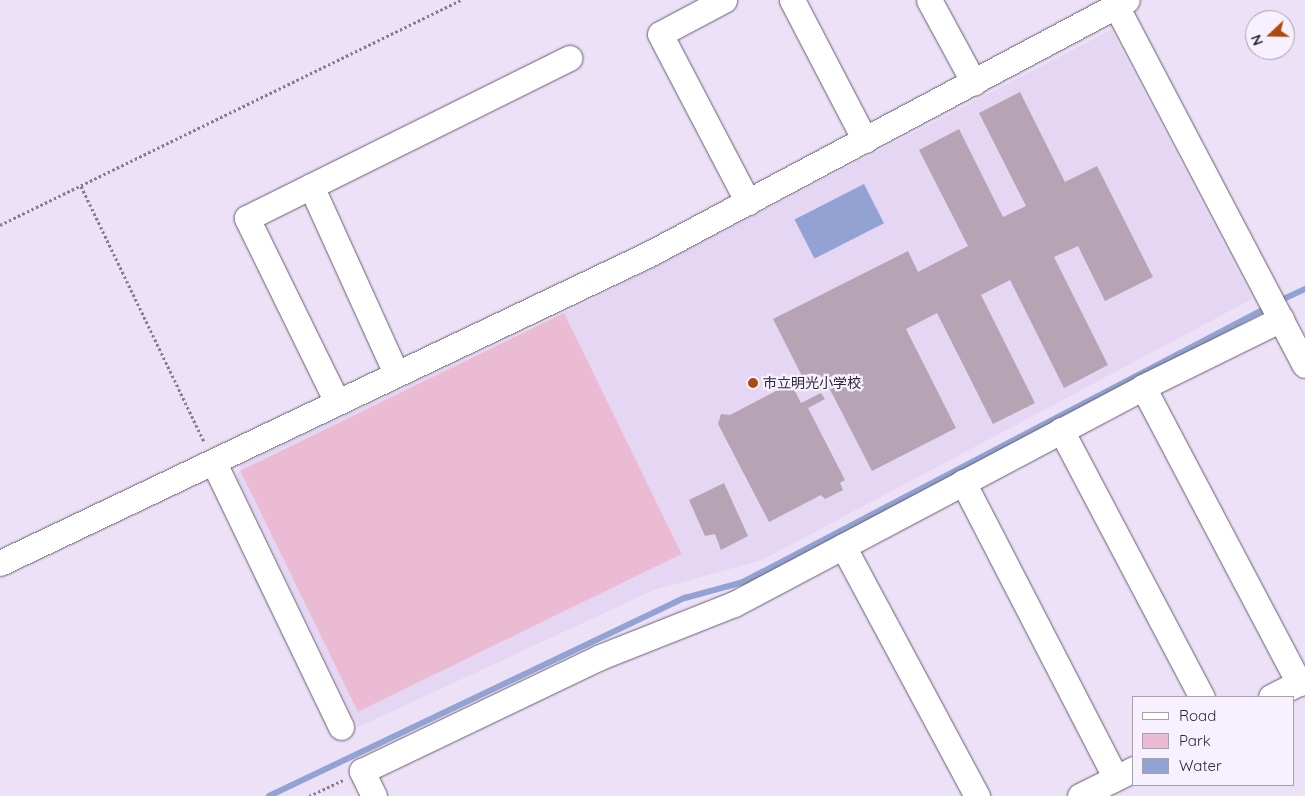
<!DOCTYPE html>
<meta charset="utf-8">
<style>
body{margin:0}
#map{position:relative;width:1305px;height:796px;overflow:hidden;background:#ece1f7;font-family:Quicksand,"Noto Sans JP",sans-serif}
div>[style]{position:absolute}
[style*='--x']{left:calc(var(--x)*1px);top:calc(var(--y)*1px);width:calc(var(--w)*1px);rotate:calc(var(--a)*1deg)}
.built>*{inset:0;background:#e5d6f3}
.green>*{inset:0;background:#eabbd2;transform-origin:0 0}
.water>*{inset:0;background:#92a3d3;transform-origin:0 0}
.stream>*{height:6px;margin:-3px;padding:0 3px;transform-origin:3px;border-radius:3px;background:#92a3d3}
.building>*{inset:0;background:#b6a3b4}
.path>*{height:3px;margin-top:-1.5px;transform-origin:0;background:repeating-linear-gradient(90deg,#857e8d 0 2.5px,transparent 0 5px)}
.roads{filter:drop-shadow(0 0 1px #675d71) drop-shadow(0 0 1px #675d71)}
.minor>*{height:25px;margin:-12.5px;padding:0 12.5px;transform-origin:12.5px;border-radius:12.5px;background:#fff}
.dots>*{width:14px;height:14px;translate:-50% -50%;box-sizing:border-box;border:2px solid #f7f0fe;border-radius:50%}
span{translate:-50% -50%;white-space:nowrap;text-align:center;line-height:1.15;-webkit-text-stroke:4.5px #f7f0fe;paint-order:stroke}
.poi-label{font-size:14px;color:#2d2932}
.left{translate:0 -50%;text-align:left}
.legend{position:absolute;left:1132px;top:696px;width:162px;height:90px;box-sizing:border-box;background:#f7f0fe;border:1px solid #a6a0ac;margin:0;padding:6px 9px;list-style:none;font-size:15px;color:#2d2932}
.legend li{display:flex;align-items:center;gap:10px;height:25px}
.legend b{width:25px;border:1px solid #a6a0ac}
.north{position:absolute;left:1245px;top:10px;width:50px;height:50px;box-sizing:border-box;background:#f7f0fe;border:1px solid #a6a0ac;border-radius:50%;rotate:249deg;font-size:14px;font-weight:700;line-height:20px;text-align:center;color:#2d2932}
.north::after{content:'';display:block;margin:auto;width:18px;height:22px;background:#ad4b0d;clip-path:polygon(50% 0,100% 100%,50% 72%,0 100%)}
</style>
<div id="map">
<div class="built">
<div style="clip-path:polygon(1111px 30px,1252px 299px,762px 560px,654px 590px,358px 727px,237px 477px,241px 465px,589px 301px)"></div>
</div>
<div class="green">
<div style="left:564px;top:313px;width:268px;height:360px;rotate:64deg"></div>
</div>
<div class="water">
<div style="left:864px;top:184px;width:44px;height:78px;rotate:63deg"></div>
</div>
<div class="stream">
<div style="--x:1277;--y:302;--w:31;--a:-25"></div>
<div style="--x:269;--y:796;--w:461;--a:-25.5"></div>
<div style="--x:685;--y:598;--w:60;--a:-15.4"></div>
<div style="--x:743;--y:582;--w:593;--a:-27.65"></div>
</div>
<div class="building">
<div style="clip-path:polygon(1020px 92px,1065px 182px,1097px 166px,1153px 277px,1105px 301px,1078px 246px,1054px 257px,1108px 365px,1064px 388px,1010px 280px,981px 295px,1035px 403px,993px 424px,937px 313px,906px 329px,956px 428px,872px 471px,823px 376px,806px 384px,773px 319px,908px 251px,918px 272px,968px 246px,919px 150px,959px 129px,1003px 217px,1026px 206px,979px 113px)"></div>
<div style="clip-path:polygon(791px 383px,801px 403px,821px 393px,825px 399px,808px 408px,845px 480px,840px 483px,843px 490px,825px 499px,821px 495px,769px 522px,718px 424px,721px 414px,730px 415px)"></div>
<div style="clip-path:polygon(724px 483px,748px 536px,721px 550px,715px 534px,705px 536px,689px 500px)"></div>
</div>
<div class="path">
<div style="--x:81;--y:186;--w:284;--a:64.3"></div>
<div style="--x:0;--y:225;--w:513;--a:-26.02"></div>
<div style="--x:309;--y:796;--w:38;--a:-25"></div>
</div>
<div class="roads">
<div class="minor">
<div style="--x:724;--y:0;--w:72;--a:152"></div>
<div style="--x:660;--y:34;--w:190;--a:62.4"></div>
<div style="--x:792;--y:0;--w:158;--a:62.5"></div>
<div style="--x:929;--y:0;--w:94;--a:61.5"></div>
<div style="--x:1113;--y:0;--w:412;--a:62.3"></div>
<div style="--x:311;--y:186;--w:205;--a:65.6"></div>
<div style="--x:1143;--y:387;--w:335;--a:62.2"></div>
<div style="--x:337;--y:402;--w:205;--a:-116.1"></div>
<div style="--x:247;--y:218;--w:360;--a:-26.4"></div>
<div style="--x:1061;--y:430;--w:302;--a:62.2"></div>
<div style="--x:214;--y:463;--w:293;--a:64.3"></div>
<div style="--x:963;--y:482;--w:333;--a:62.7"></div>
<div style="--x:843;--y:546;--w:284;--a:61.8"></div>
<div style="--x:0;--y:563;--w:719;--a:-25.46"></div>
<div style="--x:649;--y:254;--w:541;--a:-27.99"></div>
<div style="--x:1271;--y:697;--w:38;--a:-27"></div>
<div style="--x:374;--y:796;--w:28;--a:-116"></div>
<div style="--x:362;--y:771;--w:264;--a:-25.6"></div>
<div style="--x:600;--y:657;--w:144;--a:-21.6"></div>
<div style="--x:734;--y:604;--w:463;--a:-27.9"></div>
<div style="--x:1143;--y:387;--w:154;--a:-26.2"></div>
<div style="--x:1080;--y:796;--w:60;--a:-26.6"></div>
</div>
</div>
<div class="dots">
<div style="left:753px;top:383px;background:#ad4b0d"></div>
</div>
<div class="poi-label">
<span class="left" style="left:763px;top:383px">市立明光小学校</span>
</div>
<ul class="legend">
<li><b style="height:6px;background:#fff"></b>Road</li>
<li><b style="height:14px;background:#eabbd2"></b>Park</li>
<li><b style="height:14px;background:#92a3d3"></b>Water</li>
</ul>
<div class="north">N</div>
</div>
